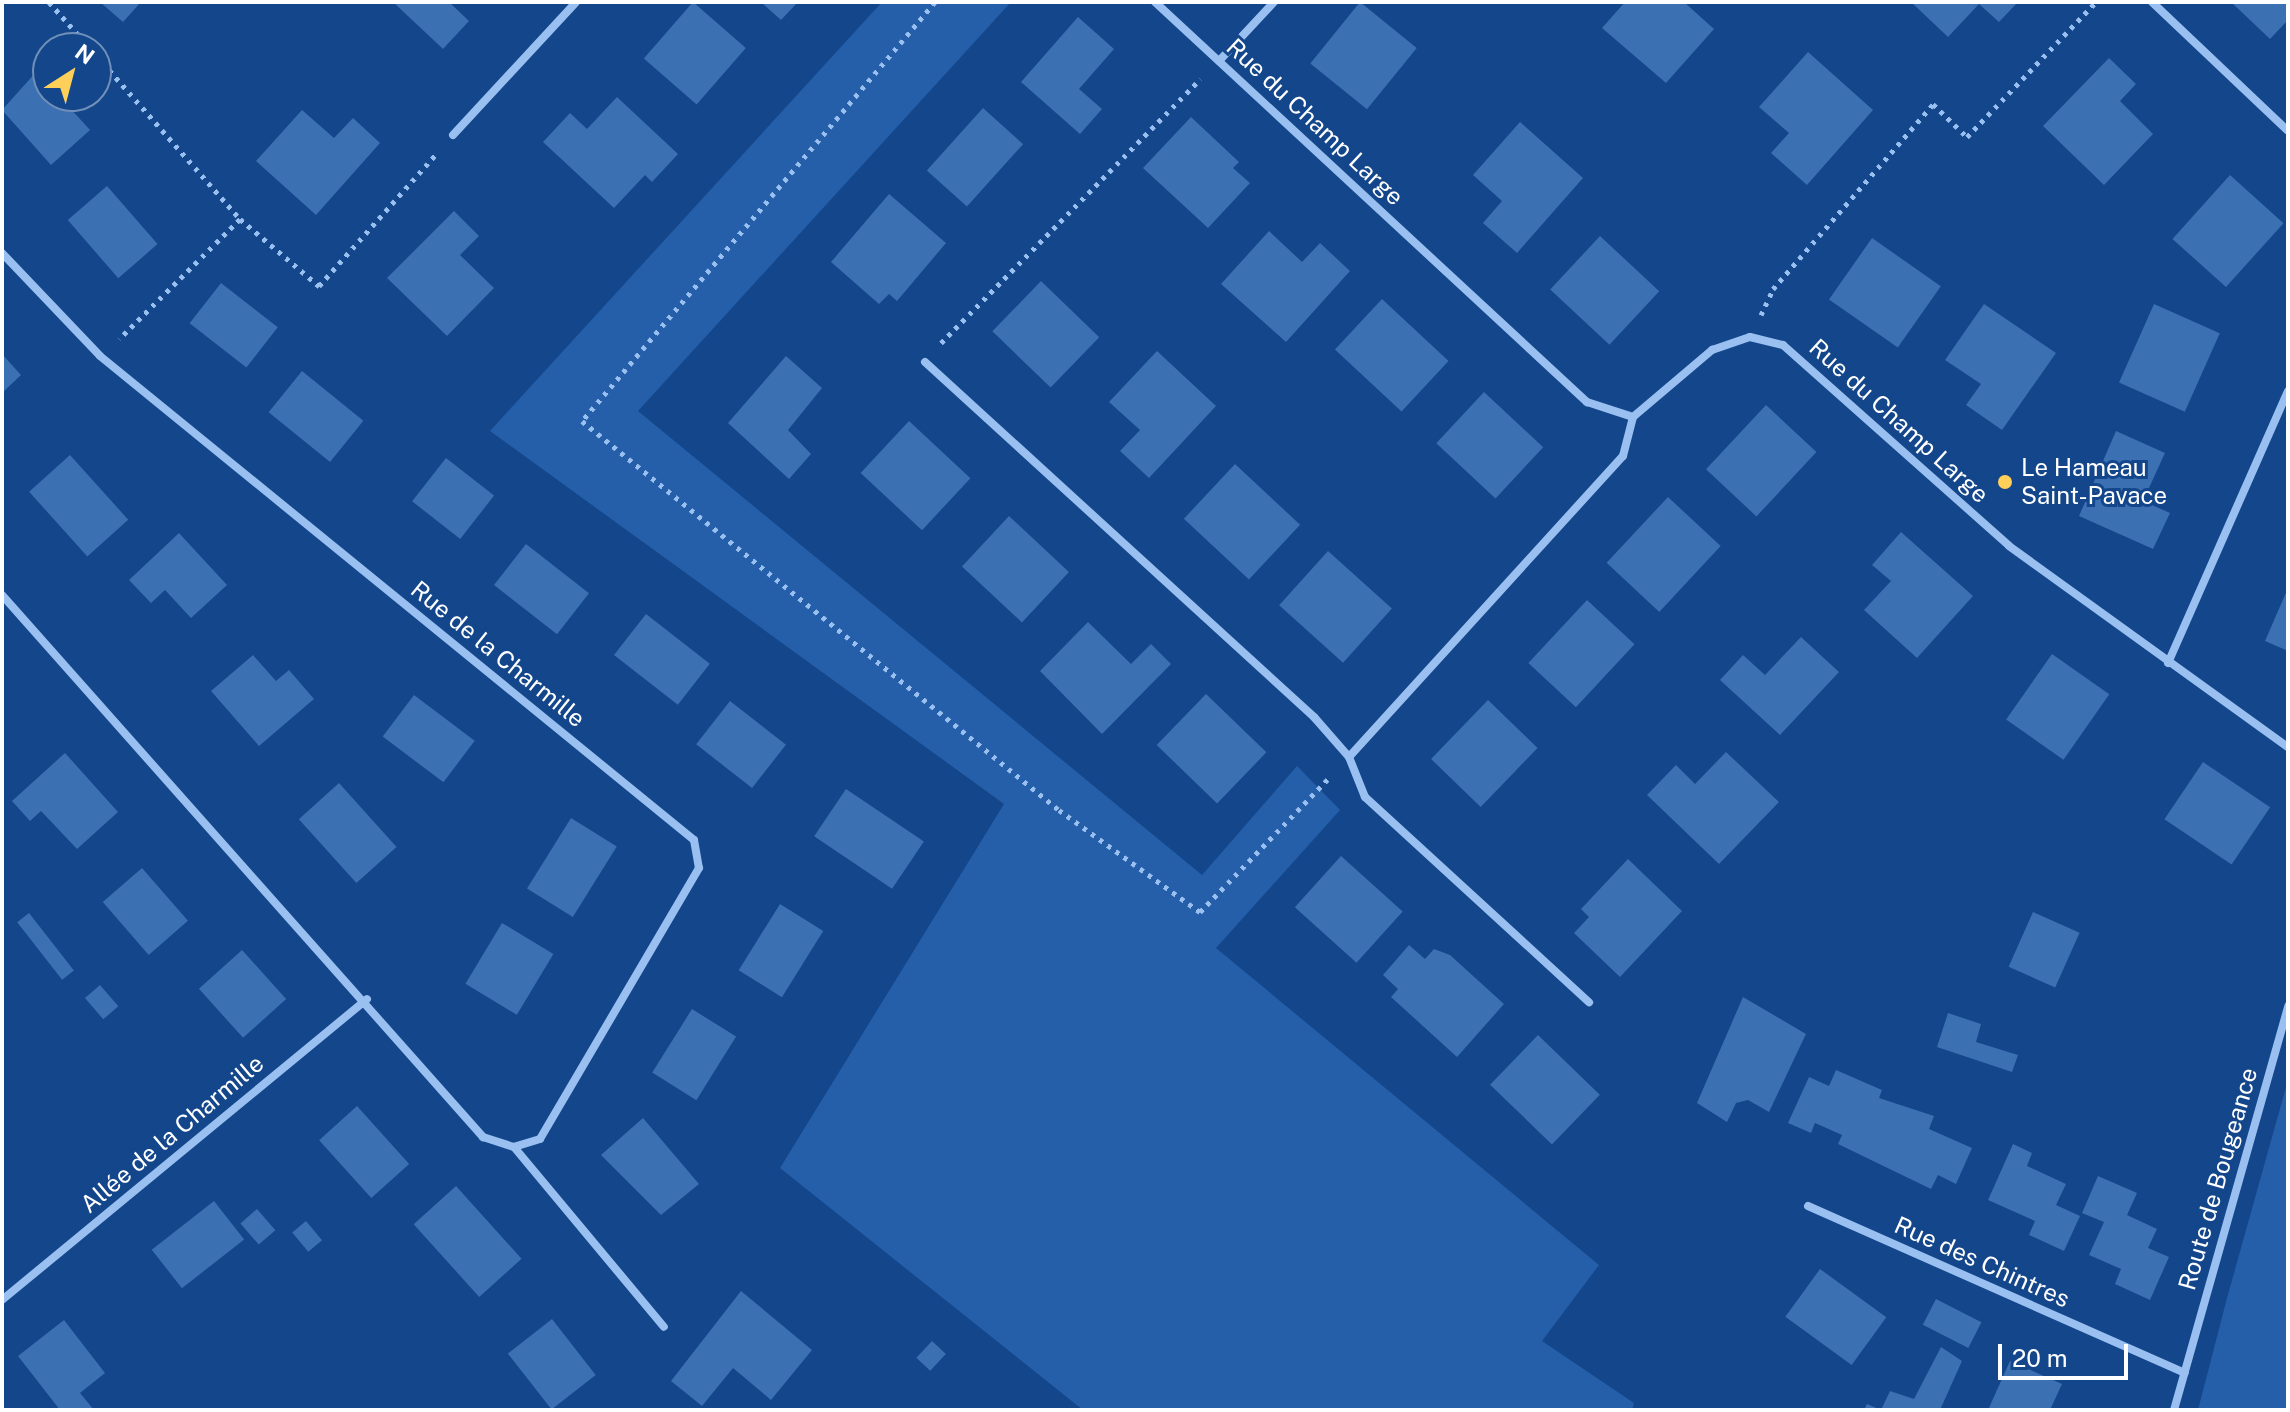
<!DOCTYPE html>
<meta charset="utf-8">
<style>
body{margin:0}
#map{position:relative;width:2290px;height:1412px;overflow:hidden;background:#13468a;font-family:"Public Sans",sans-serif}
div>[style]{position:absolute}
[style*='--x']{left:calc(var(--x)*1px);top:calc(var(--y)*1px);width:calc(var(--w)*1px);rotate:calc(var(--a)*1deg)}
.green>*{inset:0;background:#255fa9}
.building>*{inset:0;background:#3b70b3;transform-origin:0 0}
.path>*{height:5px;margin-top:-2.5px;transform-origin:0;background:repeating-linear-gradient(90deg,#99c0f0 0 4px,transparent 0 10px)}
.street>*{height:8px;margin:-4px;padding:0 4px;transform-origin:4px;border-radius:4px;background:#99c0f0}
.dots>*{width:22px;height:22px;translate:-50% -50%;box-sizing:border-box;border:4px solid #13468a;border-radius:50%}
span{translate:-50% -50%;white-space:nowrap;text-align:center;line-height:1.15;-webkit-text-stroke:6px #13468a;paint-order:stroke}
.street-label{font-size:24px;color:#fff}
.poi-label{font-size:24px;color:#fff}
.left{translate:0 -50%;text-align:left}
.frame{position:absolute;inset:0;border:4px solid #fff;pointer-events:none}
.north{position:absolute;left:32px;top:32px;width:80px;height:80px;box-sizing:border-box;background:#13468a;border:2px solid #7190b9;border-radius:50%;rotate:36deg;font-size:22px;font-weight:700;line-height:32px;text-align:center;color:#fff}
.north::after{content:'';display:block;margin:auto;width:28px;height:36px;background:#ffd059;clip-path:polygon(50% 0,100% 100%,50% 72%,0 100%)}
.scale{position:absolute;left:1998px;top:1344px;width:130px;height:36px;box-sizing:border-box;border:4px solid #fff;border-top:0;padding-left:10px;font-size:24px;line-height:28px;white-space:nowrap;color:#fff;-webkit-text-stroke:6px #13468a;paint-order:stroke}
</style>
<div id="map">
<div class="green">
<div style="clip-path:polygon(882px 2px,1011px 2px,638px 411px,1202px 875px,1297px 766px,1340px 810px,1216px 948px,1599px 1265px,1542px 1341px,1634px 1403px,1632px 1410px,1083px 1410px,780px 1168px,1004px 804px,490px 431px)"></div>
<div style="clip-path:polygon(2288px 1080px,2288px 1410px,2198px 1410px,2227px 1298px)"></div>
</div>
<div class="building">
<div style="clip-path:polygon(100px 2px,141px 2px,123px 22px)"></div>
<div style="clip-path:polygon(393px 2px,449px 2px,469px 21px,443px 49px)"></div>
<div style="left:693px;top:2px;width:70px;height:75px;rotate:41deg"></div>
<div style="clip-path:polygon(761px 2px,798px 2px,781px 20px)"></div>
<div style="left:1360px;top:2px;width:73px;height:79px;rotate:39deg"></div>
<div style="clip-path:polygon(1625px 2px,1684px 2px,1714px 29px,1666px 83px,1602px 28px)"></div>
<div style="clip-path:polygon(1911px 2px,2018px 2px,1999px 22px,1979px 4px,1948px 37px)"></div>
<div style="clip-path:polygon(2231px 2px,2288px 2px,2288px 20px,2270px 39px)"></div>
<div style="clip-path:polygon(1078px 17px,1114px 49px,1079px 89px,1102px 109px,1080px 134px,1021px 82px)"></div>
<div style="clip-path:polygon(1808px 52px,1873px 110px,1807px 185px,1771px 153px,1789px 133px,1759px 107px)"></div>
<div style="clip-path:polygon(2109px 58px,2136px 84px,2120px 101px,2153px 134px,2104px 185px,2043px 126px)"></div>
<div style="clip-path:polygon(37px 71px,48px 96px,59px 96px,90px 130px,51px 165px,2px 110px)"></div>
<div style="clip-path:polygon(617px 97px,678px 154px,652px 182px,645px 175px,614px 208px,543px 142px,570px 113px,587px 129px)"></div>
<div style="left:983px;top:108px;width:54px;height:84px;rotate:42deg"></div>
<div style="clip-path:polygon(302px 110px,334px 138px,353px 118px,380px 143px,316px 215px,256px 161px)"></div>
<div style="clip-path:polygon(1191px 117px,1239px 162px,1233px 168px,1250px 183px,1208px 228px,1143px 168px)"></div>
<div style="clip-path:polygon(1520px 122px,1583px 178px,1517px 253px,1483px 223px,1502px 201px,1473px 175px)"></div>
<div style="left:2230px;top:175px;width:72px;height:86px;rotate:42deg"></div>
<div style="left:107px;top:186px;width:77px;height:52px;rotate:49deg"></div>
<div style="clip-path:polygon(889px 194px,946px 243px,897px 301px,889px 294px,879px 304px,831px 262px)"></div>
<div style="clip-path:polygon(454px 211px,479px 236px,460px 255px,494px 288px,447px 336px,387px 278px)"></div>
<div style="clip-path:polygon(1269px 231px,1302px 262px,1320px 243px,1350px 271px,1286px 342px,1221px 284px)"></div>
<div style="left:1600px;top:236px;width:81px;height:73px;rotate:43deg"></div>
<div style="left:1872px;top:238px;width:84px;height:75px;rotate:35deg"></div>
<div style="left:1041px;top:281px;width:81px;height:70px;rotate:44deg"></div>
<div style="left:221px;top:283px;width:72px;height:51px;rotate:38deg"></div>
<div style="left:1382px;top:299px;width:91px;height:69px;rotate:43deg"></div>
<div style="clip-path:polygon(1984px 304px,2056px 353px,2002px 430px,1966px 405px,1981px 384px,1945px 360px)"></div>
<div style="left:2154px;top:304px;width:72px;height:86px;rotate:24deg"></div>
<div style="clip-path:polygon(1157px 351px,1216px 406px,1149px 478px,1120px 451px,1140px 430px,1109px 402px)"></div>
<div style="clip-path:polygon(2px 354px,21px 375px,2px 393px)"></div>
<div style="clip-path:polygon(786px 356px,822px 388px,788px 430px,811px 454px,789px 479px,728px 423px)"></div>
<div style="left:302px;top:371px;width:79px;height:53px;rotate:39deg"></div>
<div style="left:1484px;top:392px;width:81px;height:70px;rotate:43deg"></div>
<div style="left:1766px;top:405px;width:69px;height:88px;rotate:43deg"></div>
<div style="left:909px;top:421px;width:84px;height:71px;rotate:43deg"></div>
<div style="clip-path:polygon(2116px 431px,2165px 453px,2143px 501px,2170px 513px,2153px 549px,2079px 516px)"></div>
<div style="left:70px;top:455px;width:87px;height:55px;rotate:48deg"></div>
<div style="left:446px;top:458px;width:61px;height:55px;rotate:38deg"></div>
<div style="left:1235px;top:464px;width:89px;height:75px;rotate:43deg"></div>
<div style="left:2006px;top:472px;width:12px;height:16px;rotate:48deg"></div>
<div style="left:1668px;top:497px;width:72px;height:90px;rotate:43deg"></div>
<div style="left:1009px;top:516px;width:82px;height:69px;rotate:43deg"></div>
<div style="clip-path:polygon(1901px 532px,1973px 596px,1917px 658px,1864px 610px,1891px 581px,1872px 565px)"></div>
<div style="clip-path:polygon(179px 533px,227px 585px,191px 618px,165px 590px,151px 603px,129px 580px)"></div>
<div style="left:526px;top:544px;width:80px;height:52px;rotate:38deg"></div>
<div style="left:1328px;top:551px;width:86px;height:73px;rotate:42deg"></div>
<div style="clip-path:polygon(2288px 588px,2288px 651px,2265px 641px)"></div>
<div style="left:1587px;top:600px;width:65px;height:86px;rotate:43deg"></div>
<div style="left:646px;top:614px;width:81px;height:52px;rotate:38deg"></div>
<div style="clip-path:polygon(1088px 622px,1131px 664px,1151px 644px,1171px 664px,1102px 734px,1040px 671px)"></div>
<div style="clip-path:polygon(1801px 637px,1839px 672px,1780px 735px,1720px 680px,1743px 655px,1765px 675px)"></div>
<div style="left:2052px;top:654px;width:70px;height:80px;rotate:35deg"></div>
<div style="clip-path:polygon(253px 655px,276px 681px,289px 670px,314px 699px,259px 746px,211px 691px)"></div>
<div style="left:1206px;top:694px;width:84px;height:71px;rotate:44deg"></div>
<div style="left:414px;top:695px;width:76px;height:52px;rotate:37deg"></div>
<div style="left:1488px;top:700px;width:69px;height:82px;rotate:44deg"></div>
<div style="left:730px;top:701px;width:71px;height:55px;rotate:38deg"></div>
<div style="clip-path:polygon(1726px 752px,1779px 802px,1719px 864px,1647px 795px,1676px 765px,1695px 784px)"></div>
<div style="clip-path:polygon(65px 753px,118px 812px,77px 849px,41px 811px,30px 821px,12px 801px)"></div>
<div style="left:2203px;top:762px;width:81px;height:69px;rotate:34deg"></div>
<div style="left:339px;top:783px;width:86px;height:54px;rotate:48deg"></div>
<div style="left:846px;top:789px;width:94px;height:57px;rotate:34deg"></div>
<div style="left:571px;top:818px;width:54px;height:83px;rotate:32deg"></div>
<div style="left:1341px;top:856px;width:83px;height:69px;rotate:42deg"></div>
<div style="clip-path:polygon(1628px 859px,1682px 911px,1620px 977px,1574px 933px,1589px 917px,1581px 909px)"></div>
<div style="left:142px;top:868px;width:70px;height:52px;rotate:49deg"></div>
<div style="left:780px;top:904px;width:51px;height:78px;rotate:32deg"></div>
<div style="left:2033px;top:912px;width:51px;height:60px;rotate:24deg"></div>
<div style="left:29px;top:913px;width:73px;height:15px;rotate:52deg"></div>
<div style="left:502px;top:923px;width:60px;height:71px;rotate:31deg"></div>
<div style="clip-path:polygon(1409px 945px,1425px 959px,1434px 949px,1450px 955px,1504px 1004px,1457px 1057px,1391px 997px,1398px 989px,1383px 975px)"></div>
<div style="left:242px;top:950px;width:66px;height:58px;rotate:48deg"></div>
<div style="left:100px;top:985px;width:28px;height:20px;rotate:49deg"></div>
<div style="clip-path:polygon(1743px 997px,1806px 1034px,1769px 1112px,1748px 1100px,1736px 1103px,1727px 1122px,1697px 1103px)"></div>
<div style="left:692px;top:1009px;width:52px;height:75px;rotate:32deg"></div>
<div style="clip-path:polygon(1948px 1013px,1981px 1024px,1976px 1042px,2018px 1055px,2012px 1072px,1937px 1047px)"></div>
<div style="left:1538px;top:1035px;width:86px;height:69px;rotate:44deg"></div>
<div style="clip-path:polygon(1836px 1070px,1882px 1090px,1879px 1098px,1934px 1116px,1929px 1129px,1972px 1148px,1956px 1184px,1938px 1175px,1931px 1189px,1838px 1144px,1842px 1135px,1815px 1123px,1811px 1133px,1788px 1123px,1809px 1077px,1829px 1086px)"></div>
<div style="left:357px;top:1106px;width:78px;height:51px;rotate:48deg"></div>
<div style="clip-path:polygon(643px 1118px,699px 1184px,661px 1215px,601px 1155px)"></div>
<div style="clip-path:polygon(2013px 1144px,2032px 1153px,2027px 1166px,2066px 1184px,2056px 1205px,2080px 1216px,2064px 1251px,2029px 1235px,2035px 1221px,1988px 1200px)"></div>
<div style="clip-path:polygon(2098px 1176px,2137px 1193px,2127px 1215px,2157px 1229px,2148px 1248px,2169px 1257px,2150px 1300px,2115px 1284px,2121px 1269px,2089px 1255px,2104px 1222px,2082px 1213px)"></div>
<div style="left:456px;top:1186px;width:98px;height:57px;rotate:48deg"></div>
<div style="left:214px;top:1201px;width:49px;height:79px;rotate:52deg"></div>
<div style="left:257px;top:1209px;width:28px;height:22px;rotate:49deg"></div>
<div style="left:306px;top:1221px;width:25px;height:18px;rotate:50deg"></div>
<div style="left:1820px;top:1269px;width:82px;height:59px;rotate:36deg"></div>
<div style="clip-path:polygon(741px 1291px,812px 1350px,771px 1400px,733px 1368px,702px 1406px,671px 1381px)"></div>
<div style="left:1936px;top:1299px;width:51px;height:29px;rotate:27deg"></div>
<div style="left:552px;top:1319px;width:71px;height:56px;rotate:52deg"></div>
<div style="clip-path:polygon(64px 1320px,105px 1373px,80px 1393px,94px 1410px,60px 1410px,18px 1356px)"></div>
<div style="left:932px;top:1341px;width:19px;height:23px;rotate:43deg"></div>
<div style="clip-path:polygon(1941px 1347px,1962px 1361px,1940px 1410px,1864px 1410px,1867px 1404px,1881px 1410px,1890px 1391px,1914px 1399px)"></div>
<div style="clip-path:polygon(2010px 1361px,2062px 1384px,2050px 1410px,1988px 1410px)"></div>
</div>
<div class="path">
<div style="--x:49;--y:2;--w:62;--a:48.3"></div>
<div style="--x:935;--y:2;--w:548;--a:130.11"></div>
<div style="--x:582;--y:421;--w:616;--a:39.2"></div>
<div style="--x:1059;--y:810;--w:174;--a:35.9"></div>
<div style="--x:1200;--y:912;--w:189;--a:-46.1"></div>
<div style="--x:96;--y:55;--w:218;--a:48.7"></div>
<div style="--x:240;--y:219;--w:170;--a:135.2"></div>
<div style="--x:240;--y:219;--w:104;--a:40.3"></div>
<div style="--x:319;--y:286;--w:179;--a:-48.4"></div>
<div style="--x:1761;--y:315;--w:29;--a:-65"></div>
<div style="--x:1773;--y:289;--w:245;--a:-49.1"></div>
<div style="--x:1933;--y:104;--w:47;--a:44.1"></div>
<div style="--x:1967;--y:137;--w:187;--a:-46.3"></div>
<div style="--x:941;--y:343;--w:370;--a:-45.5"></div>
</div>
<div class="street">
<div style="--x:1155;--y:2;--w:589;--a:42.8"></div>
<div style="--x:1587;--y:402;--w:48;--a:18.1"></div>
<div style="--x:1633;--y:417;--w:104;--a:-40.3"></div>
<div style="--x:1712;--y:350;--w:40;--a:-18.9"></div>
<div style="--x:1750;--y:337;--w:34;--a:14"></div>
<div style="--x:1783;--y:345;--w:302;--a:41.6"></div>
<div style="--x:2009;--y:546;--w:344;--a:35.8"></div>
<div style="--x:2152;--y:2;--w:187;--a:43.5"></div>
<div style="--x:1219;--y:61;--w:81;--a:-47"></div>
<div style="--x:453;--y:135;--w:181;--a:-47.2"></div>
<div style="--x:2;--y:253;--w:142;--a:46.4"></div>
<div style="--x:100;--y:356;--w:766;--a:39.17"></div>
<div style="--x:694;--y:840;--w:28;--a:80"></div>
<div style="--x:699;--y:868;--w:314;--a:120.4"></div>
<div style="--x:540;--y:1139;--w:27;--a:163"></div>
<div style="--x:925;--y:362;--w:527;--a:42.38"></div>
<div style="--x:1314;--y:717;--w:53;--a:48.8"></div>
<div style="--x:1349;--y:757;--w:43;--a:68.2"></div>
<div style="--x:1365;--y:797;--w:304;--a:42.5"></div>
<div style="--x:2;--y:595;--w:725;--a:48.41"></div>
<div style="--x:483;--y:1137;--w:33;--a:18"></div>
<div style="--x:514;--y:1147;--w:234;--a:50.2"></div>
<div style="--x:2168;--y:663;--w:297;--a:-66.2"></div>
<div style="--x:1349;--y:757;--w:407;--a:-47.7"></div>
<div style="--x:1623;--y:456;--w:40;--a:-75.6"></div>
<div style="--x:1808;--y:1206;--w:412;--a:23.9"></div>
<div style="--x:2;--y:1300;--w:473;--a:-39.5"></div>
<div style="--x:2174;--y:1410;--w:420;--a:-74.2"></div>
</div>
<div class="dots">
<div style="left:2005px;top:482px;background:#ffd059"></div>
</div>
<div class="street-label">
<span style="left:1315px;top:122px;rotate:43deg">Rue du Champ Large</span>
<span style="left:1899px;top:421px;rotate:42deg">Rue du Champ Large</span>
<span style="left:498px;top:654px;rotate:39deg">Rue de la Charmille</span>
<span style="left:172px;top:1134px;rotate:-40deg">Allée de la Charmille</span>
<span style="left:2218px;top:1179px;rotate:-74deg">Route de Bougeance</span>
<span style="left:1982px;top:1262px;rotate:24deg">Rue des Chintres</span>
</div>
<div class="poi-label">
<span class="left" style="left:2021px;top:482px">Le Hameau<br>Saint-Pavace</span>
</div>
<div class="frame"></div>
<div class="north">N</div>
<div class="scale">20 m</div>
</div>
